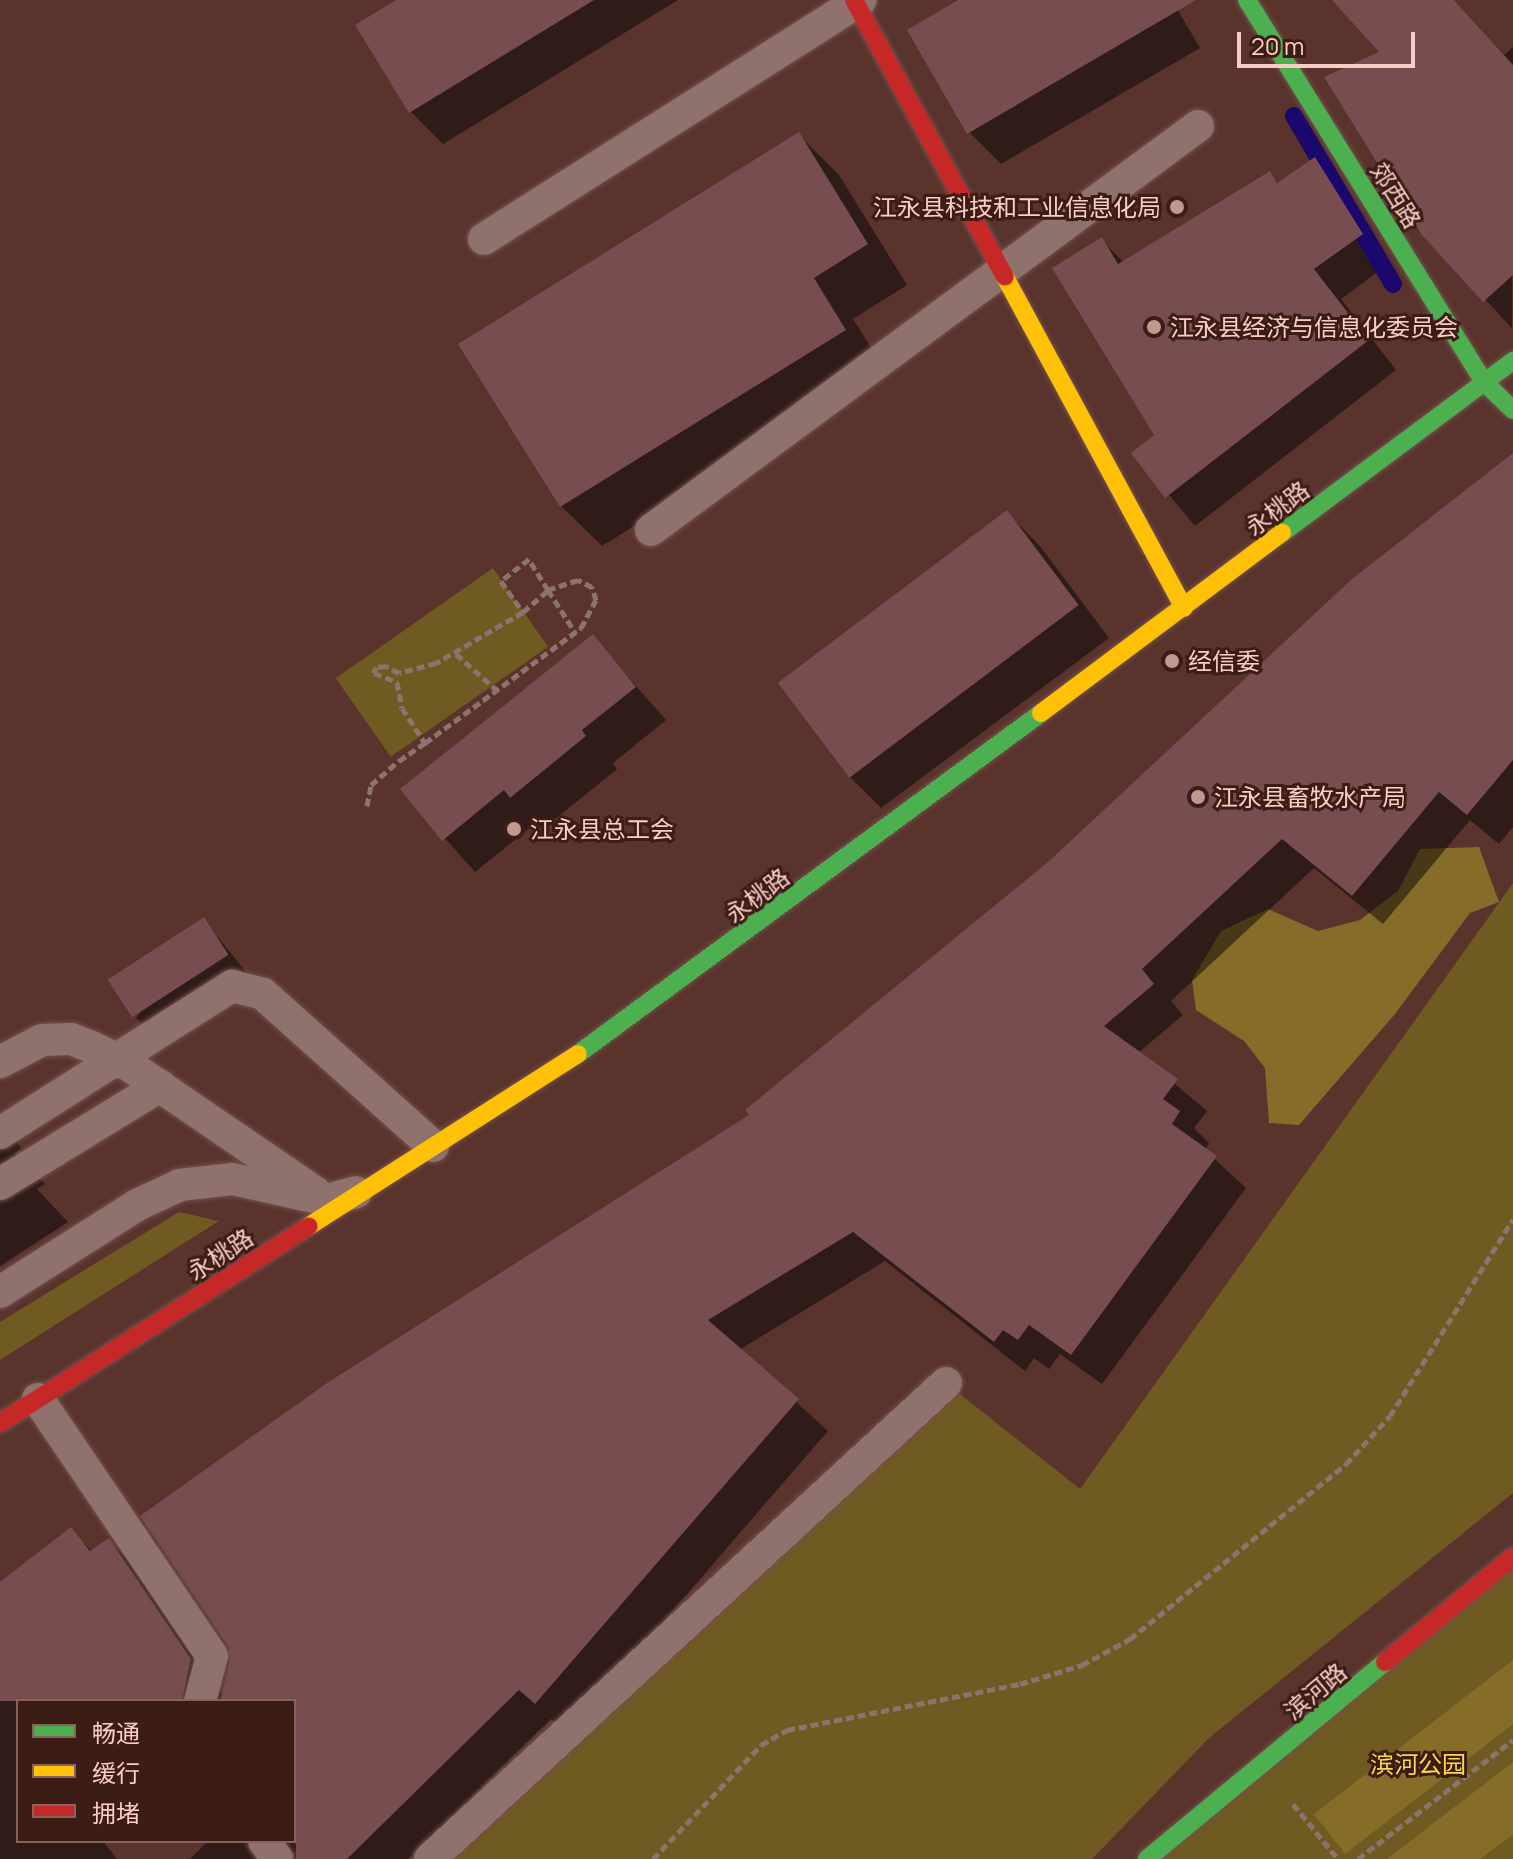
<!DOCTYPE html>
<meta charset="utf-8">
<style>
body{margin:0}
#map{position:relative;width:1513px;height:1859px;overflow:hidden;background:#59332c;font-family:Manrope,"Noto Sans SC",sans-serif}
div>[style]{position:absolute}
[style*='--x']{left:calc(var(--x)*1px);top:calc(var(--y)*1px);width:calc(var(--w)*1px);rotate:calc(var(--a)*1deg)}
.green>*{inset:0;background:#6f5a22;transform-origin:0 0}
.forest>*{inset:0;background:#856c28}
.shadow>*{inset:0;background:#0007}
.stream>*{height:18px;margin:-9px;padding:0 9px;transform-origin:9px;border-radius:9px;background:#1b086d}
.building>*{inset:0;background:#774d4f;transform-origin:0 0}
.path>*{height:5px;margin-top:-2.5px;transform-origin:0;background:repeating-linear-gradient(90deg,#8d736d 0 8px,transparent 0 12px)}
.roads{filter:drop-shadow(0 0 2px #74514c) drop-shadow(0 0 2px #74514c)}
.lane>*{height:32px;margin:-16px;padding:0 16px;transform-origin:16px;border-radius:16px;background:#8f726d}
.fast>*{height:18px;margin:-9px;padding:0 9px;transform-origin:9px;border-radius:9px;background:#4caf50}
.slow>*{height:18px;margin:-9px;padding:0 9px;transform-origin:9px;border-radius:9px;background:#ffc107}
.jam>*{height:18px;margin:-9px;padding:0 9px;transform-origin:9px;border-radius:9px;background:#c62828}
.dots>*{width:22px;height:22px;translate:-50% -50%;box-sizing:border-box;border:4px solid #3c1d16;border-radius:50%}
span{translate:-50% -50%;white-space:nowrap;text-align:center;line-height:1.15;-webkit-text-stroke:6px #3c1d16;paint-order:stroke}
.street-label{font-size:24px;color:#f9cdc4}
.poi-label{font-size:24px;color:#f9cdc4}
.right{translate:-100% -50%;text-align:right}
.left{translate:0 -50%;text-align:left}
.park-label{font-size:24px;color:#fed64c}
.legend{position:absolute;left:16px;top:1699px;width:280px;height:144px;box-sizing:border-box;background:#3c1d16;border:2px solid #88635c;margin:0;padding:10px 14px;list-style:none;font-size:24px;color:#f9cdc4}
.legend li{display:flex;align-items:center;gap:16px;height:40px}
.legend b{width:40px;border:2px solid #88635c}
.scale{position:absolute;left:1237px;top:32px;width:178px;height:36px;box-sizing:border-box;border:4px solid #f9cdc4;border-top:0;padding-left:10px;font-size:24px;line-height:28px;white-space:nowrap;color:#f9cdc4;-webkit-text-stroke:6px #3c1d16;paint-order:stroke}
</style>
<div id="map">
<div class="green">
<div style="left:493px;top:568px;width:96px;height:192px;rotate:55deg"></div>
<div style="clip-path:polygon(1513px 883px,1513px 1493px,1209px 1738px,1092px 1859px,430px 1859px,946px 1383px,1080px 1489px)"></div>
<div style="clip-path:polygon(179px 1212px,219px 1221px,0 1360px,0 1322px)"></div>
<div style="clip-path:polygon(1513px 1558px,1513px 1859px,1151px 1859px)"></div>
</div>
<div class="forest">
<div style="clip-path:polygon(1479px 847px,1499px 902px,1470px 913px,1395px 1014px,1299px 1125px,1269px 1123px,1265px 1068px,1244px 1041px,1196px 1010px,1192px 980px,1221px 931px,1268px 909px,1318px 931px,1360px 920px,1398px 891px,1420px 849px)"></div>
<div style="clip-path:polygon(1513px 1660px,1513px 1724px,1345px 1854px,1314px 1814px)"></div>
<div style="clip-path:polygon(1513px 1762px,1513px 1835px,1480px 1859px,1387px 1859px)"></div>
</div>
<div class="shadow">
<div style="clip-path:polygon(400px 0,678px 0,443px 144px,411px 112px)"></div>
<div style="clip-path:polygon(962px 0,1172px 0,1200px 48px,1001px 164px,969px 132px)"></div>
<div style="clip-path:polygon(1340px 0,1454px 0,1504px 55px,1513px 47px,1512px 328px,1424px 234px,1382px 52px)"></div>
<div style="clip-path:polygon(799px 135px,839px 175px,907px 285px,853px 319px,885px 370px,602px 546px,561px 506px)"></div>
<div style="clip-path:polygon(1315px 160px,1343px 188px,1390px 263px,1341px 299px,1396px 370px,1195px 526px,1134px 453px,1157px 435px,1101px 239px,1124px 263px,1269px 174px,1279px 184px)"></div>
<div style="clip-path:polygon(1513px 456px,1513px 827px,1499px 844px,1470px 820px,1383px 924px,1314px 868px,1171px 1001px,1183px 1015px,1138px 1053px,1207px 1111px,1194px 1128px,1209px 1143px,1205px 1150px,1246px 1188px,1102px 1384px,1060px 1354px,1049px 1369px,1034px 1358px,1025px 1371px,885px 1261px,739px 1350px,828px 1431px,567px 1733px,551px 1719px,408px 1859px,295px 1859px,295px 1851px,281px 1859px,190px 1859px,208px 1841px,294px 1841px,294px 1701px,18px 1701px,18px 1841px,103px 1841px,117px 1859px,0 1859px,0 1586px,71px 1530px,93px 1552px,109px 1540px,139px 1571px,223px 1695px,752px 1115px,1049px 864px)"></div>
<div style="clip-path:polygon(1007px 513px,1039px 545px,1109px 638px,881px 808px,849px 776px)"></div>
<div style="clip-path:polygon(593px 637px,666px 720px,613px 763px,617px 769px,543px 829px,537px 822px,475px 872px,402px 790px)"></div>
<div style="clip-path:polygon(204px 920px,250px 977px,158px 1040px,136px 1018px)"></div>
<div style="clip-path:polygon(0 1114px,21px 1148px,15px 1154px,45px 1184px,37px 1189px,68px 1222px,0 1266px)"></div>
</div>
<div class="stream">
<div style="--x:1294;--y:116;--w:195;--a:59.5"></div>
</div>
<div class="building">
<div style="clip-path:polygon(396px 0,594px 0,409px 113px,355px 25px)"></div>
<div style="clip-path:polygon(958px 0,1196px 0,967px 134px,907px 30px)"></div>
<div style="clip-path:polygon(1332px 0,1454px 0,1513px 65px,1513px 275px,1483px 302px,1422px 235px,1324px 77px,1379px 52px)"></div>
<div style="clip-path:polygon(799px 132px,868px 244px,814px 278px,846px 330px,560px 507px,458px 344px)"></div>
<div style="clip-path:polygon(1315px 157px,1363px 234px,1314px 269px,1369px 340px,1165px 498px,1131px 453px,1154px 435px,1052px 268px,1102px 237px,1118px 264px,1270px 171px,1277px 183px)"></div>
<div style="clip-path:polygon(1513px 453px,1513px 760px,1467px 815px,1439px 792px,1352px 896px,1282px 839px,1142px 969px,1154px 984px,1104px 1026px,1178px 1079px,1163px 1099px,1180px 1111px,1172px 1124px,1217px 1156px,1071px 1355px,1029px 1325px,1018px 1340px,1003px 1330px,994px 1342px,853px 1232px,708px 1320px,799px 1399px,535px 1704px,519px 1690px,347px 1859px,296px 1859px,294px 1701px,220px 1701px,230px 1660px,228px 1646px,140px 1516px,327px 1383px,749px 1115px,745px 1110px,1048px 862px,1352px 579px)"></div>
<div style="left:1007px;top:510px;width:119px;height:287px;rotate:53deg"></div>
<div style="clip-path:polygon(593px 634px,636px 687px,582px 730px,586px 736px,510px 798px,504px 790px,442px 841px,400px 789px)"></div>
<div style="left:204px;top:917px;width:45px;height:115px;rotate:57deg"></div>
<div style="clip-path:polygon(71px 1527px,90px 1551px,109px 1538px,191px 1659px,182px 1701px,0 1701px,0 1582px)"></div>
</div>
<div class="path">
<div style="--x:523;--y:612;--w:33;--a:-41"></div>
<div style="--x:548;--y:590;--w:50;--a:57.3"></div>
<div style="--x:456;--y:654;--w:55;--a:41.3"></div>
<div style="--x:367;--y:806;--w:21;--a:-79"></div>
<div style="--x:371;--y:785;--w:37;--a:-41"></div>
<div style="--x:399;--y:761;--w:32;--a:-35"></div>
<div style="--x:425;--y:743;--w:194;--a:-36.4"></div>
<div style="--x:581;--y:628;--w:32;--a:-62"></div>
<div style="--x:596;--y:600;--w:14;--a:-107"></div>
<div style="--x:592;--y:587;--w:16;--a:-153"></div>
<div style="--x:578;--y:580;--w:32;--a:162"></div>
<div style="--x:548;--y:590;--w:36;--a:-122"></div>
<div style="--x:529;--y:559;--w:36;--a:142"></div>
<div style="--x:501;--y:581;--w:38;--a:55"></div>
<div style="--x:523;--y:612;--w:101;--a:149.6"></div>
<div style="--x:436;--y:663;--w:38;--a:165"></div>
<div style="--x:399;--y:673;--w:15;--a:-152"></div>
<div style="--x:386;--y:666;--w:10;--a:174"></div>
<div style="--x:376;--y:667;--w:6;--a:108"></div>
<div style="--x:374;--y:673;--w:25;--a:21"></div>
<div style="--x:397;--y:682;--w:26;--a:79"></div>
<div style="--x:402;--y:708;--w:42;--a:56.7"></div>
<div style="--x:1293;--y:1804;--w:71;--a:50.7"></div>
<div style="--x:653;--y:1859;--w:157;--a:-46.5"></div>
<div style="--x:761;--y:1745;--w:30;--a:-30"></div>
<div style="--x:787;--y:1730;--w:237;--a:-11.2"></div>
<div style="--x:1020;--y:1684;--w:65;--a:-17"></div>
<div style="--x:1082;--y:1665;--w:55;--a:-28.4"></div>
<div style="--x:1130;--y:1639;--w:278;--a:-39"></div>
<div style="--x:1346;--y:1464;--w:65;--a:-47.5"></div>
<div style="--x:1390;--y:1416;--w:232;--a:-58"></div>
<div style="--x:1358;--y:1859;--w:195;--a:-37.5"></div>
</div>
<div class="roads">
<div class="lane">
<div style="--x:484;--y:239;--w:446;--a:-32.4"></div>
<div style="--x:651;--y:530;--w:680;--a:-36.45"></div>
<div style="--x:0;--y:1062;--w:47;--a:-27.6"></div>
<div style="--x:42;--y:1040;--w:29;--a:-2"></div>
<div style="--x:71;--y:1039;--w:22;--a:21"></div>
<div style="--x:92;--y:1047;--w:42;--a:26.6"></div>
<div style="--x:130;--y:1066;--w:224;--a:34.3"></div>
<div style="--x:0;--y:1133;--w:275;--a:-32.4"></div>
<div style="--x:232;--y:986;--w:32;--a:14"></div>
<div style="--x:263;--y:994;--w:228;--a:41.8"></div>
<div style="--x:0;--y:1184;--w:188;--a:-31.5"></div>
<div style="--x:0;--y:1292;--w:162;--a:-32.4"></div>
<div style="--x:137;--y:1205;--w:47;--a:-24.9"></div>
<div style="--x:180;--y:1185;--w:52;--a:-6.6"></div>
<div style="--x:232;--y:1179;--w:97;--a:12.5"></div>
<div style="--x:327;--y:1200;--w:30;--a:-15"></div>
<div style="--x:38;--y:1399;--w:310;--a:55.9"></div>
<div style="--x:212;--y:1656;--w:47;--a:104.9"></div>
<div style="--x:264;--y:1841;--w:22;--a:54"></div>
<div style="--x:430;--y:1859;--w:702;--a:-42.69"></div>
</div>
<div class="fast">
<div style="--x:1247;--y:0;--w:450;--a:58.2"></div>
<div style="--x:1484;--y:382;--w:40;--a:44"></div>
<div style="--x:1282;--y:533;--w:288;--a:-36.7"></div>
<div style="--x:578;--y:1054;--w:575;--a:-36.37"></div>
<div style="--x:1147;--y:1859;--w:309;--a:-39.6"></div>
</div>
<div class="slow">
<div style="--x:1005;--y:277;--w:376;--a:61.6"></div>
<div style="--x:1041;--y:713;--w:301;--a:-36.8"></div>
<div style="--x:309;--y:1226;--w:319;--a:-32.6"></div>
</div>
<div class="jam">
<div style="--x:854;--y:0;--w:315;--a:61.4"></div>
<div style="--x:0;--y:1423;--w:366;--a:-32.5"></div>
<div style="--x:1385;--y:1662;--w:166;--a:-39.4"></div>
</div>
</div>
<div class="dots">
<div style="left:1177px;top:207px;background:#c1978f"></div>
<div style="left:1154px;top:327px;background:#c1978f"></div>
<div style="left:1172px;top:661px;background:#c1978f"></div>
<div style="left:1198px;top:797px;background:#c1978f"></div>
<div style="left:514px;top:829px;background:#c1978f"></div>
</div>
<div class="street-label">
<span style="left:1396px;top:195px;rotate:58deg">郊西路</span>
<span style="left:1277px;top:508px;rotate:-37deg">永桃路</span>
<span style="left:757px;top:895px;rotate:-37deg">永桃路</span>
<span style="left:220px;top:1254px;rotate:-33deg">永桃路</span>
<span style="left:1315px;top:1691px;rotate:-40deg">滨河路</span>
</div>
<div class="poi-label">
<span class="right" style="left:1161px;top:207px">江永县科技和工业信息化局</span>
<span class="left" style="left:1170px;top:327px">江永县经济与信息化委员会</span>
<span class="left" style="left:1188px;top:661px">经信委</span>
<span class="left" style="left:1214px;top:797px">江永县畜牧水产局</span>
<span class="left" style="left:530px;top:829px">江永县总工会</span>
</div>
<div class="park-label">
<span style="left:1418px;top:1764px">滨河公园</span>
</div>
<ul class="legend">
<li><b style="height:10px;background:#4caf50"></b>畅通</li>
<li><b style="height:10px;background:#ffc107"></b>缓行</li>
<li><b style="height:10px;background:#c62828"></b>拥堵</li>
</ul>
<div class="scale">20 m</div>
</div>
